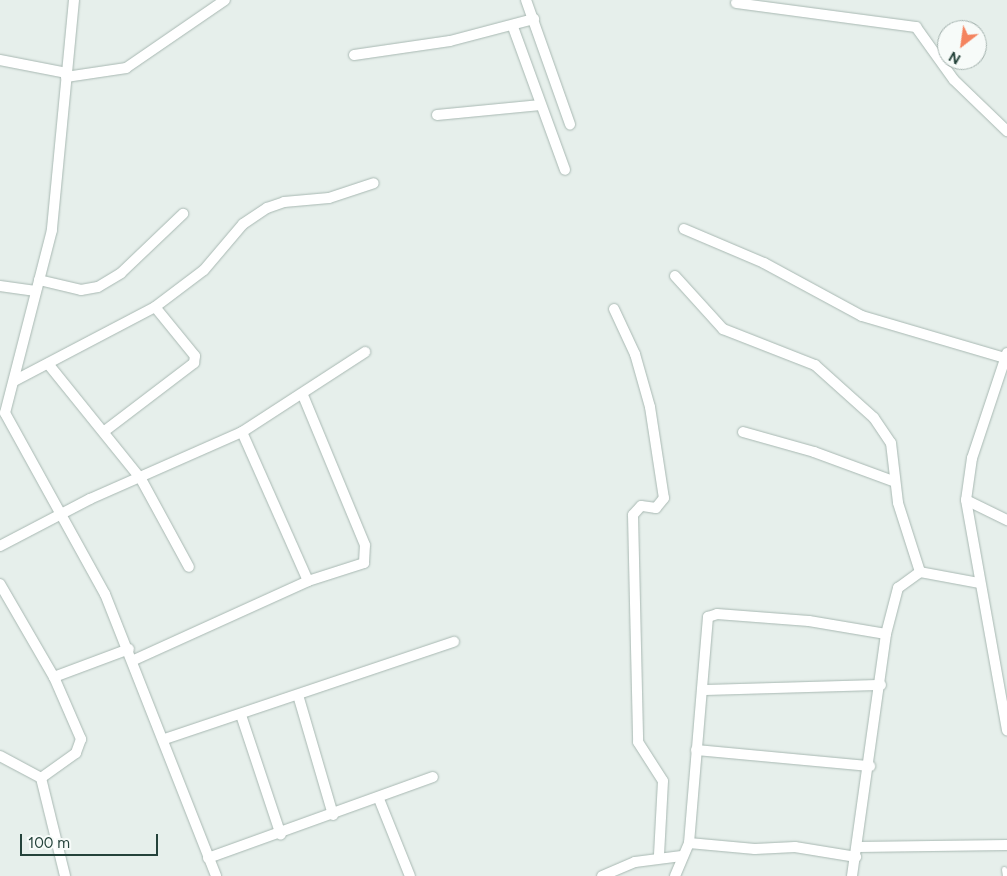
<!DOCTYPE html>
<style>
body{margin:0}
#map{position:relative;width:1007px;height:876px;overflow:hidden;background:#e6efeb;font-family:Figtree,sans-serif}
div>[style]{position:absolute}
[style*='--x']{left:calc(var(--x)*1px);top:calc(var(--y)*1px);width:calc(var(--w)*1px);rotate:calc(var(--a)*1deg)}
.roads{filter:drop-shadow(0 0 1px #a8b8b2) drop-shadow(0 0 1px #a8b8b2)}
.lane>*{height:5px;margin:-2.5px;padding:0 2.5px;transform-origin:2.5px;border-radius:2.5px;background:#fff}
.street>*{height:10px;margin:-5px;padding:0 5px;transform-origin:5px;border-radius:5px;background:#fff}
span{translate:-50% -50%;white-space:nowrap;text-align:center;line-height:1.15;-webkit-text-stroke:4px #f7fbf9;paint-order:stroke}
.north{position:absolute;left:937px;top:20px;width:50px;height:50px;box-sizing:border-box;background:#f7fbf9;border:1px solid #a3b1ad;border-radius:50%;rotate:210deg;font-size:14px;font-weight:700;line-height:20px;text-align:center;color:#24423a}
.north::after{content:'';display:block;margin:auto;width:18px;height:22px;background:#f4845f;clip-path:polygon(50% 0,100% 100%,50% 72%,0 100%)}
.scale{position:absolute;left:20px;top:834px;width:138px;height:22px;box-sizing:border-box;border:2px solid #24423a;border-top:0;padding-left:6px;font-size:15px;line-height:18px;white-space:nowrap;color:#24423a;-webkit-text-stroke:4px #f7fbf9;paint-order:stroke}
</style>
<div id="map">
<div class="roads">
<div class="lane">
<div style="--x:1004;--y:869;--w:7;--a:82"></div>
</div>
<div class="street">
<div style="--x:74;--y:0;--w:231;--a:95.5"></div>
<div style="--x:52;--y:230;--w:189;--a:104.4"></div>
<div style="--x:5;--y:413;--w:207;--a:61.1"></div>
<div style="--x:105;--y:594;--w:303;--a:68.5"></div>
<div style="--x:526;--y:0;--w:132;--a:70.5"></div>
<div style="--x:736;--y:3;--w:182;--a:7.6"></div>
<div style="--x:916;--y:27;--w:65;--a:54.4"></div>
<div style="--x:954;--y:80;--w:74;--a:43.9"></div>
<div style="--x:513;--y:27;--w:152;--a:70"></div>
<div style="--x:354;--y:55;--w:97;--a:-8.3"></div>
<div style="--x:450;--y:41;--w:87;--a:-14.7"></div>
<div style="--x:0;--y:60;--w:68;--a:11"></div>
<div style="--x:66;--y:77;--w:61;--a:-8.5"></div>
<div style="--x:126;--y:68;--w:120;--a:-34.5"></div>
<div style="--x:437;--y:115;--w:104;--a:-5.5"></div>
<div style="--x:684;--y:229;--w:87;--a:23"></div>
<div style="--x:764;--y:263;--w:111;--a:28.4"></div>
<div style="--x:862;--y:316;--w:149;--a:16.4"></div>
<div style="--x:675;--y:276;--w:72;--a:47.8"></div>
<div style="--x:723;--y:329;--w:99;--a:21.4"></div>
<div style="--x:815;--y:365;--w:79;--a:41.9"></div>
<div style="--x:874;--y:418;--w:30;--a:56"></div>
<div style="--x:891;--y:443;--w:60;--a:83.3"></div>
<div style="--x:898;--y:503;--w:72;--a:72.3"></div>
<div style="--x:39;--y:280;--w:43;--a:13.4"></div>
<div style="--x:81;--y:290;--w:17;--a:-10"></div>
<div style="--x:98;--y:287;--w:27;--a:-31"></div>
<div style="--x:121;--y:273;--w:86;--a:-43.6"></div>
<div style="--x:0;--y:286;--w:36;--a:8"></div>
<div style="--x:614;--y:309;--w:50;--a:65"></div>
<div style="--x:635;--y:354;--w:55;--a:74.2"></div>
<div style="--x:650;--y:407;--w:92;--a:81.3"></div>
<div style="--x:664;--y:498;--w:13;--a:129"></div>
<div style="--x:656;--y:508;--w:15;--a:-172"></div>
<div style="--x:641;--y:506;--w:12;--a:132"></div>
<div style="--x:633;--y:515;--w:227;--a:88.7"></div>
<div style="--x:638;--y:742;--w:46;--a:57.3"></div>
<div style="--x:663;--y:781;--w:75;--a:93.1"></div>
<div style="--x:1007;--y:353;--w:111;--a:108.4"></div>
<div style="--x:972;--y:458;--w:42;--a:98.1"></div>
<div style="--x:966;--y:500;--w:234;--a:79.9"></div>
<div style="--x:49;--y:365;--w:146;--a:51.1"></div>
<div style="--x:141;--y:479;--w:100;--a:61.4"></div>
<div style="--x:14;--y:381;--w:159;--a:-27.7"></div>
<div style="--x:155;--y:307;--w:61;--a:-37.1"></div>
<div style="--x:204;--y:270;--w:60;--a:-49.7"></div>
<div style="--x:243;--y:224;--w:29;--a:-34"></div>
<div style="--x:267;--y:208;--w:18;--a:-19"></div>
<div style="--x:284;--y:202;--w:45;--a:-5.1"></div>
<div style="--x:329;--y:198;--w:47;--a:-18.4"></div>
<div style="--x:106;--y:430;--w:111;--a:-37.3"></div>
<div style="--x:194;--y:363;--w:7;--a:-82"></div>
<div style="--x:195;--y:356;--w:63;--a:-129.2"></div>
<div style="--x:242;--y:432;--w:163;--a:66.1"></div>
<div style="--x:743;--y:432;--w:74;--a:15.7"></div>
<div style="--x:814;--y:452;--w:84;--a:20.2"></div>
<div style="--x:966;--y:500;--w:46;--a:26"></div>
<div style="--x:0;--y:546;--w:102;--a:-27.6"></div>
<div style="--x:90;--y:499;--w:166;--a:-23.8"></div>
<div style="--x:242;--y:432;--w:147;--a:-33"></div>
<div style="--x:0;--y:584;--w:108;--a:59.9"></div>
<div style="--x:54;--y:677;--w:68;--a:66.5"></div>
<div style="--x:81;--y:739;--w:15;--a:110"></div>
<div style="--x:76;--y:753;--w:43;--a:144.5"></div>
<div style="--x:134;--y:660;--w:191;--a:-24.4"></div>
<div style="--x:308;--y:581;--w:59;--a:-17.8"></div>
<div style="--x:364;--y:563;--w:18;--a:-87"></div>
<div style="--x:365;--y:545;--w:162;--a:-112.5"></div>
<div style="--x:54;--y:677;--w:80;--a:-20.5"></div>
<div style="--x:702;--y:690;--w:179;--a:-1.6"></div>
<div style="--x:298;--y:695;--w:125;--a:73.7"></div>
<div style="--x:241;--y:715;--w:126;--a:71.6"></div>
<div style="--x:165;--y:739;--w:305;--a:-18.6"></div>
<div style="--x:696;--y:750;--w:175;--a:5.3"></div>
<div style="--x:0;--y:756;--w:47;--a:28.2"></div>
<div style="--x:41;--y:778;--w:101;--a:76.2"></div>
<div style="--x:379;--y:799;--w:83;--a:68.1"></div>
<div style="--x:689;--y:843;--w:66;--a:5.2"></div>
<div style="--x:755;--y:849;--w:40;--a:-2.9"></div>
<div style="--x:795;--y:847;--w:62;--a:9.3"></div>
<div style="--x:858;--y:847;--w:149;--a:-0.8"></div>
<div style="--x:208;--y:858;--w:239;--a:-19.8"></div>
<div style="--x:602;--y:876;--w:36;--a:-23"></div>
<div style="--x:635;--y:862;--w:47;--a:-7.3"></div>
<div style="--x:675;--y:876;--w:36;--a:-67"></div>
<div style="--x:689;--y:843;--w:227;--a:-85.2"></div>
<div style="--x:708;--y:617;--w:9;--a:-18"></div>
<div style="--x:717;--y:614;--w:92;--a:4.4"></div>
<div style="--x:809;--y:621;--w:78;--a:9.6"></div>
<div style="--x:852;--y:876;--w:244;--a:-82"></div>
<div style="--x:886;--y:634;--w:48;--a:-75.4"></div>
<div style="--x:898;--y:588;--w:27;--a:-36"></div>
<div style="--x:920;--y:572;--w:60;--a:10.6"></div>
</div>
</div>
<div class="north">N</div>
<div class="scale">100 m</div>
</div>
